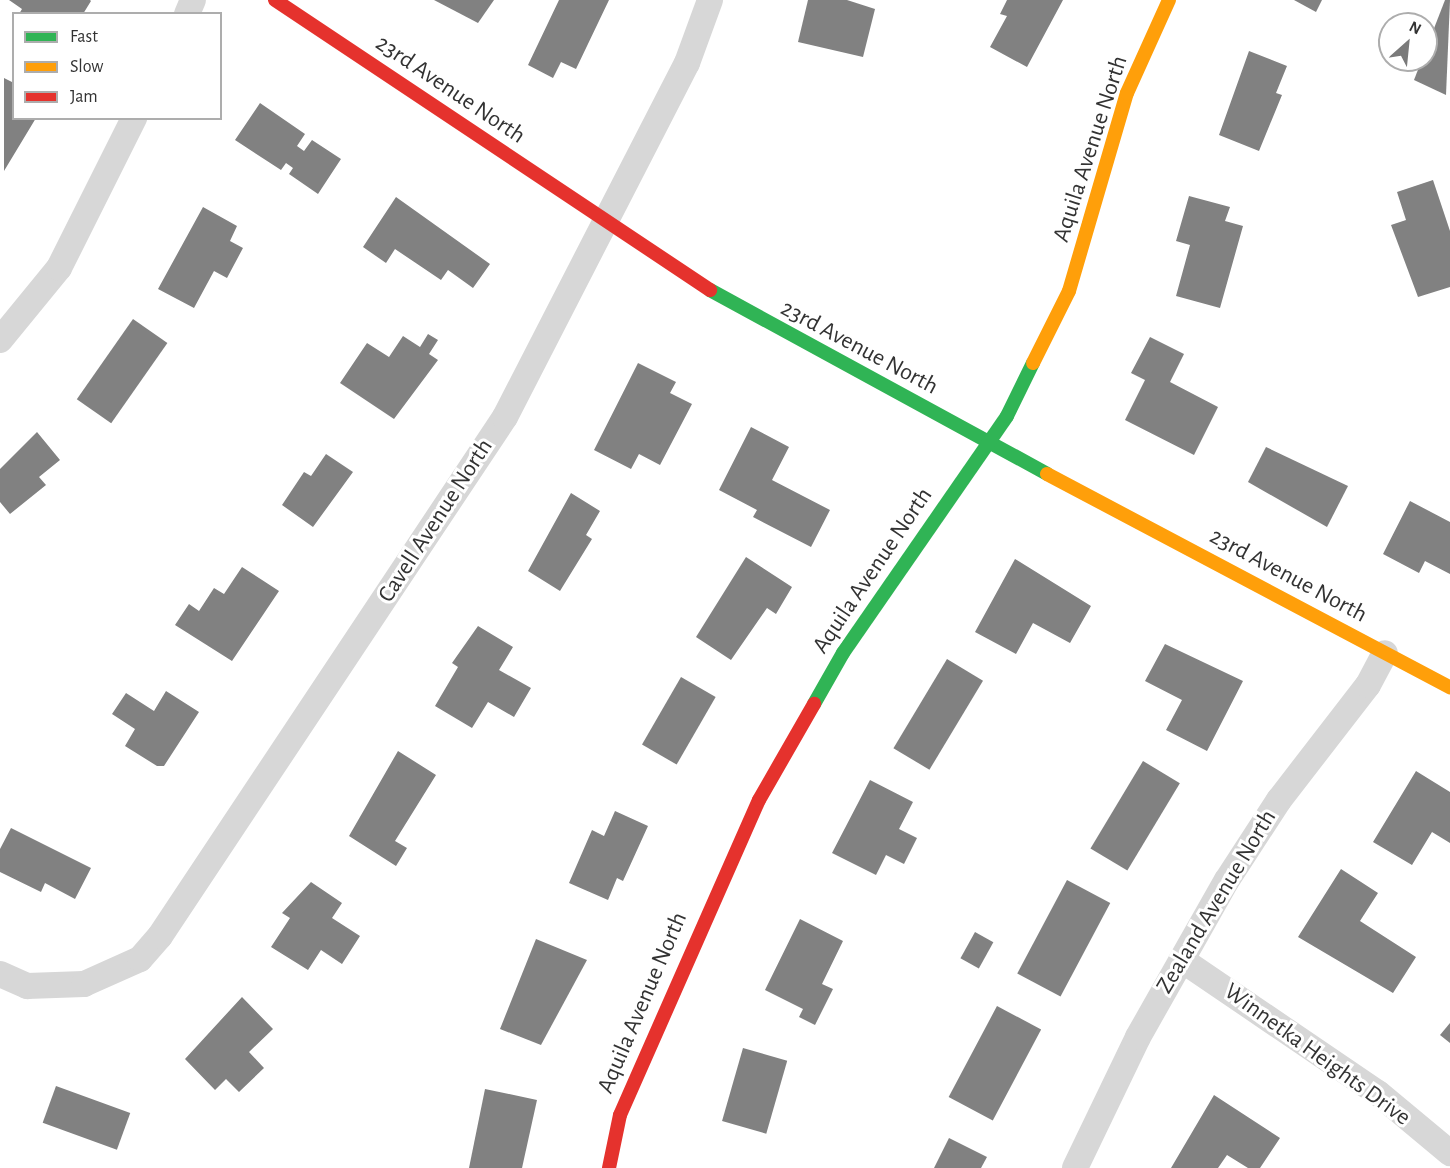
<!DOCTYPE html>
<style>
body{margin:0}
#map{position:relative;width:1450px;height:1168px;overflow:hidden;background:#fff;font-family:"Alegreya Sans",sans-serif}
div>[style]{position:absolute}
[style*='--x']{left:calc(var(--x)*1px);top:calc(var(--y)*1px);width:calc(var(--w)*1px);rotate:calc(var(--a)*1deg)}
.building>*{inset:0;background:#818181;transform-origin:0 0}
.street>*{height:26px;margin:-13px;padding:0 13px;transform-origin:13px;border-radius:13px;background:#d7d7d7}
.fast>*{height:14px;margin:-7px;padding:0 7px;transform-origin:7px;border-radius:7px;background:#30b455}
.slow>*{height:14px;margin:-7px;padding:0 7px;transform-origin:7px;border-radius:7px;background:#ff9f0a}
.jam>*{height:14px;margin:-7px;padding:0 7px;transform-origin:7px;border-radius:7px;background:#e5322d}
span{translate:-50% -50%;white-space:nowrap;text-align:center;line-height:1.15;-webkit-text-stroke:6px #fff;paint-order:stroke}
.street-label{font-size:24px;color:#333}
.legend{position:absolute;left:12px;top:12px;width:210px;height:108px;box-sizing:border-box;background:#fff;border:2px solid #adadad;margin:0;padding:8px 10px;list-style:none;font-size:18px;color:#333}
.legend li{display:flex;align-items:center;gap:12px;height:30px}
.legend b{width:30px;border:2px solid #adadad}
.north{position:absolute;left:1378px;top:12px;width:60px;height:60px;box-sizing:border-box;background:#fff;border:2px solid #adadad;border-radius:50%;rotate:27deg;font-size:16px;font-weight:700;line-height:24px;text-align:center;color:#333}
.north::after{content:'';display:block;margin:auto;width:21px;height:27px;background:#7a7a7a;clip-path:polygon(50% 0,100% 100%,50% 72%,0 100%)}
</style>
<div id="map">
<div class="building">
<div style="clip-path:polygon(9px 0,90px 0,91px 1px,83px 14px,19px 14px,22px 9px)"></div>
<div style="clip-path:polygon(434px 0,494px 0,478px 23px)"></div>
<div style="clip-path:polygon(559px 0,609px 0,576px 69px,561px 62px,553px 78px,528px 65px)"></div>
<div style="clip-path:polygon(808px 0,847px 0,875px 9px,863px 57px,798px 42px)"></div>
<div style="clip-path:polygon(1007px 0,1063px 0,1027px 67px,990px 47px,1007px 16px,1000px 14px)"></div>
<div style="clip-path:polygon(1294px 0,1322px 0,1316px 12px)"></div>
<div style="clip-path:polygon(1445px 0,1450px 0,1446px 95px,1414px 80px)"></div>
<div style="clip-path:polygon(1249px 51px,1287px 66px,1276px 93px,1282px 95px,1259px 151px,1219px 135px)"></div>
<div style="clip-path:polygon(4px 78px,14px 83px,14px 118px,36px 118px,4px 171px)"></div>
<div style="clip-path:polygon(260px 103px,305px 134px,297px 146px,304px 151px,312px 140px,341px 159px,318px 194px,289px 174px,293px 168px,286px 163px,281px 170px,235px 140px)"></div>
<div style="clip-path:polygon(1433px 180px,1450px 231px,1450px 287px,1418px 297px,1391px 225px,1406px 220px,1397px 192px)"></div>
<div style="clip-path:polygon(1189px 196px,1230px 207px,1225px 221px,1243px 226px,1220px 308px,1176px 296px,1190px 245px,1176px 241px)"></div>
<div style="clip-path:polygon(396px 197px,490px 264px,473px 288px,448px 270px,441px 280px,395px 249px,386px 263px,363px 247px)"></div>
<div style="clip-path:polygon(203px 207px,237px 226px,230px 241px,243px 248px,227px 278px,214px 271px,194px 308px,158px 289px)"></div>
<div style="left:133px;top:319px;width:42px;height:98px;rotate:35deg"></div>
<div style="clip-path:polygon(428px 334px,438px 340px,429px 354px,438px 360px,394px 419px,340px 383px,367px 343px,389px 357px,403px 336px,420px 347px)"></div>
<div style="clip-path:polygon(1150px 337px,1184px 354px,1170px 382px,1218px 407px,1194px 455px,1125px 420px,1145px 380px,1131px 373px)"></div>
<div style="clip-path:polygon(638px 363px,676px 382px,670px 393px,692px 404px,660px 465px,639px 454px,631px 469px,594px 450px)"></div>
<div style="clip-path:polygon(751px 427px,789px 447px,772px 480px,830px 510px,811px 547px,753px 517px,757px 510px,719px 490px)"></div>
<div style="clip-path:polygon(37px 432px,60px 460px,39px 477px,46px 485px,10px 514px,0 502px,0 469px)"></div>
<div style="clip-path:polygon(1266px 447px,1348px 486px,1327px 527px,1248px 482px)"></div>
<div style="clip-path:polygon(326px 454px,353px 472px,313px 527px,282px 505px,304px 472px,311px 476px)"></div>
<div style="clip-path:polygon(571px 493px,600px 511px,586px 535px,592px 539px,560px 591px,528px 571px)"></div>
<div style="clip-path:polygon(1410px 501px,1450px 522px,1450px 574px,1425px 561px,1419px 573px,1383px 554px)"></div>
<div style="clip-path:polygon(746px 557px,792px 587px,776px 614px,767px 608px,731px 660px,696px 637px)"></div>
<div style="clip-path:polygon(1015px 559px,1091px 606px,1070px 643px,1033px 623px,1016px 654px,975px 632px)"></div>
<div style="clip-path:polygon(242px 567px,279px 591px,232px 661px,175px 625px,189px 604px,199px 611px,214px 588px,224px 594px)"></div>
<div style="clip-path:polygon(478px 626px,513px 647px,499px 670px,531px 688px,514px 717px,488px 702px,472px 728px,435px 706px,458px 667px,452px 663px)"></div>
<div style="clip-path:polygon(1165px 644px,1243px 681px,1207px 751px,1166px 730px,1182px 700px,1145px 681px)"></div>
<div style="left:947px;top:659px;width:42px;height:104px;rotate:31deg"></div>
<div style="left:681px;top:677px;width:40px;height:78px;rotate:30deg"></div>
<div style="clip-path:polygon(166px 691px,199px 712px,164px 766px,157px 766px,125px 746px,135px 729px,112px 714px,126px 693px,154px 711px)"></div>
<div style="clip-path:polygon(398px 751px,436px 775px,395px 841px,407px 848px,396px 866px,349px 836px)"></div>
<div style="left:1143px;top:761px;width:43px;height:102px;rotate:31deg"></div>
<div style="clip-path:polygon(1416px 771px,1450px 792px,1450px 843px,1432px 832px,1412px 865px,1373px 842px)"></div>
<div style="clip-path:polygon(870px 780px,913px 802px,899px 829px,917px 838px,904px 864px,886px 855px,876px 875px,832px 853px)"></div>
<div style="clip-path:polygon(615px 811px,648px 826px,623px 881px,617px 878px,608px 900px,569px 883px,592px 830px,604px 836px)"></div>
<div style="clip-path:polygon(11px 828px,91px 868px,75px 899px,45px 883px,41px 892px,0 872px,0 849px)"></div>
<div style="clip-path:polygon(1341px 869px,1378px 893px,1360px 921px,1416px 957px,1393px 993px,1298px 937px)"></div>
<div style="left:1067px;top:880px;width:49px;height:106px;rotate:28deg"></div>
<div style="clip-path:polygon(311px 882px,342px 903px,332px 918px,360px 936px,342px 964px,321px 950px,308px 970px,271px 947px,290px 918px,282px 913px)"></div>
<div style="clip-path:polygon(800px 919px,843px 941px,822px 984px,833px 989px,815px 1025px,799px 1017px,803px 1009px,765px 990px)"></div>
<div style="left:975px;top:932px;width:21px;height:30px;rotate:29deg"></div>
<div style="clip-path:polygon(536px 939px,587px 960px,541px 1045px,500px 1029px)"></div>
<div style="clip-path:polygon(242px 997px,273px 1029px,249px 1052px,264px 1068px,239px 1092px,226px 1079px,215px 1090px,185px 1059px)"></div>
<div style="left:997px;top:1006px;width:50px;height:103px;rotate:28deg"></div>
<div style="clip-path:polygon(1450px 1023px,1450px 1043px,1440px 1035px)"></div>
<div style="left:743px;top:1048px;width:46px;height:76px;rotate:16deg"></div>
<div style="left:56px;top:1086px;width:79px;height:39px;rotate:20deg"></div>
<div style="clip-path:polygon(485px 1089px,537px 1100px,522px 1168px,469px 1168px)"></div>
<div style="clip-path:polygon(1214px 1095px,1280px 1138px,1260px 1168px,1248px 1168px,1227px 1155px,1218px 1168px,1171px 1168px)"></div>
<div style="clip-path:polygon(949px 1138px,987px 1157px,981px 1168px,934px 1168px)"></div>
</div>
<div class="street">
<div style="--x:187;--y:14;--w:15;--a:-67"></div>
<div style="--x:0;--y:340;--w:93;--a:-50.7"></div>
<div style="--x:59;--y:268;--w:168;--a:-63.4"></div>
<div style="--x:1182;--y:960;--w:237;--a:34.2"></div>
<div style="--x:1378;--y:1093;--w:94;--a:39.8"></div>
<div style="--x:0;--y:974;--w:30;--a:24"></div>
<div style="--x:27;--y:986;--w:57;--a:-2"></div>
<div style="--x:84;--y:984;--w:61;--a:-24.1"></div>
<div style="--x:140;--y:959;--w:30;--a:-49"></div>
<div style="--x:160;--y:936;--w:623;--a:-56.39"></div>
<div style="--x:505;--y:417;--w:398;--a:-62.8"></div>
<div style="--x:687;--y:63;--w:67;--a:-69.9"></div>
<div style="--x:1075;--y:1168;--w:145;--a:-64.3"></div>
<div style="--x:1138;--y:1037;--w:180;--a:-60.5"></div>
<div style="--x:1227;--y:880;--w:95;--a:-57"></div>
<div style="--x:1279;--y:800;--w:145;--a:-52.3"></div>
<div style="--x:1368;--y:685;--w:36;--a:-62"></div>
</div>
<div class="fast">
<div style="--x:710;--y:290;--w:384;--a:28.6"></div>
<div style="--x:814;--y:704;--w:59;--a:-60.4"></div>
<div style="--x:843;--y:653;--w:288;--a:-55.3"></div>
<div style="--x:1007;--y:416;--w:59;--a:-63.9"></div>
</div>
<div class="slow">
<div style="--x:1033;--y:363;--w:80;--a:-63.4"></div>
<div style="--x:1069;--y:291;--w:206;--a:-73.7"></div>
<div style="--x:1127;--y:93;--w:102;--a:-65.7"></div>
<div style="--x:1047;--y:474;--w:456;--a:27.9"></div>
</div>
<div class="jam">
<div style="--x:275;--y:0;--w:523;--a:33.69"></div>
<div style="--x:609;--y:1168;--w:54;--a:-78.3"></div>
<div style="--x:620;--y:1115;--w:344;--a:-66.2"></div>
<div style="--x:759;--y:800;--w:111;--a:-60.2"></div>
</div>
<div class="street-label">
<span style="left:450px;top:90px;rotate:34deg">23rd Avenue North</span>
<span style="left:1091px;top:149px;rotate:-72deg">Aquila Avenue North</span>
<span style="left:859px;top:348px;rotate:28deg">23rd Avenue North</span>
<span style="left:436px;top:521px;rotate:-57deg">Cavell Avenue North</span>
<span style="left:873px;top:571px;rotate:-56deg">Aquila Avenue North</span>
<span style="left:1288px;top:576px;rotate:28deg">23rd Avenue North</span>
<span style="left:1217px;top:902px;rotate:-59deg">Zealand Avenue North</span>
<span style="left:643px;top:1003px;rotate:-67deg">Aquila Avenue North</span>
<span style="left:1317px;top:1055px;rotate:36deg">Winnetka Heights Drive</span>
</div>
<ul class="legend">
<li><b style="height:8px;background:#30b455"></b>Fast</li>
<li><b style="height:8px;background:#ff9f0a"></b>Slow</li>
<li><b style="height:8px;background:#e5322d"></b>Jam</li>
</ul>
<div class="north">N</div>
</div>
